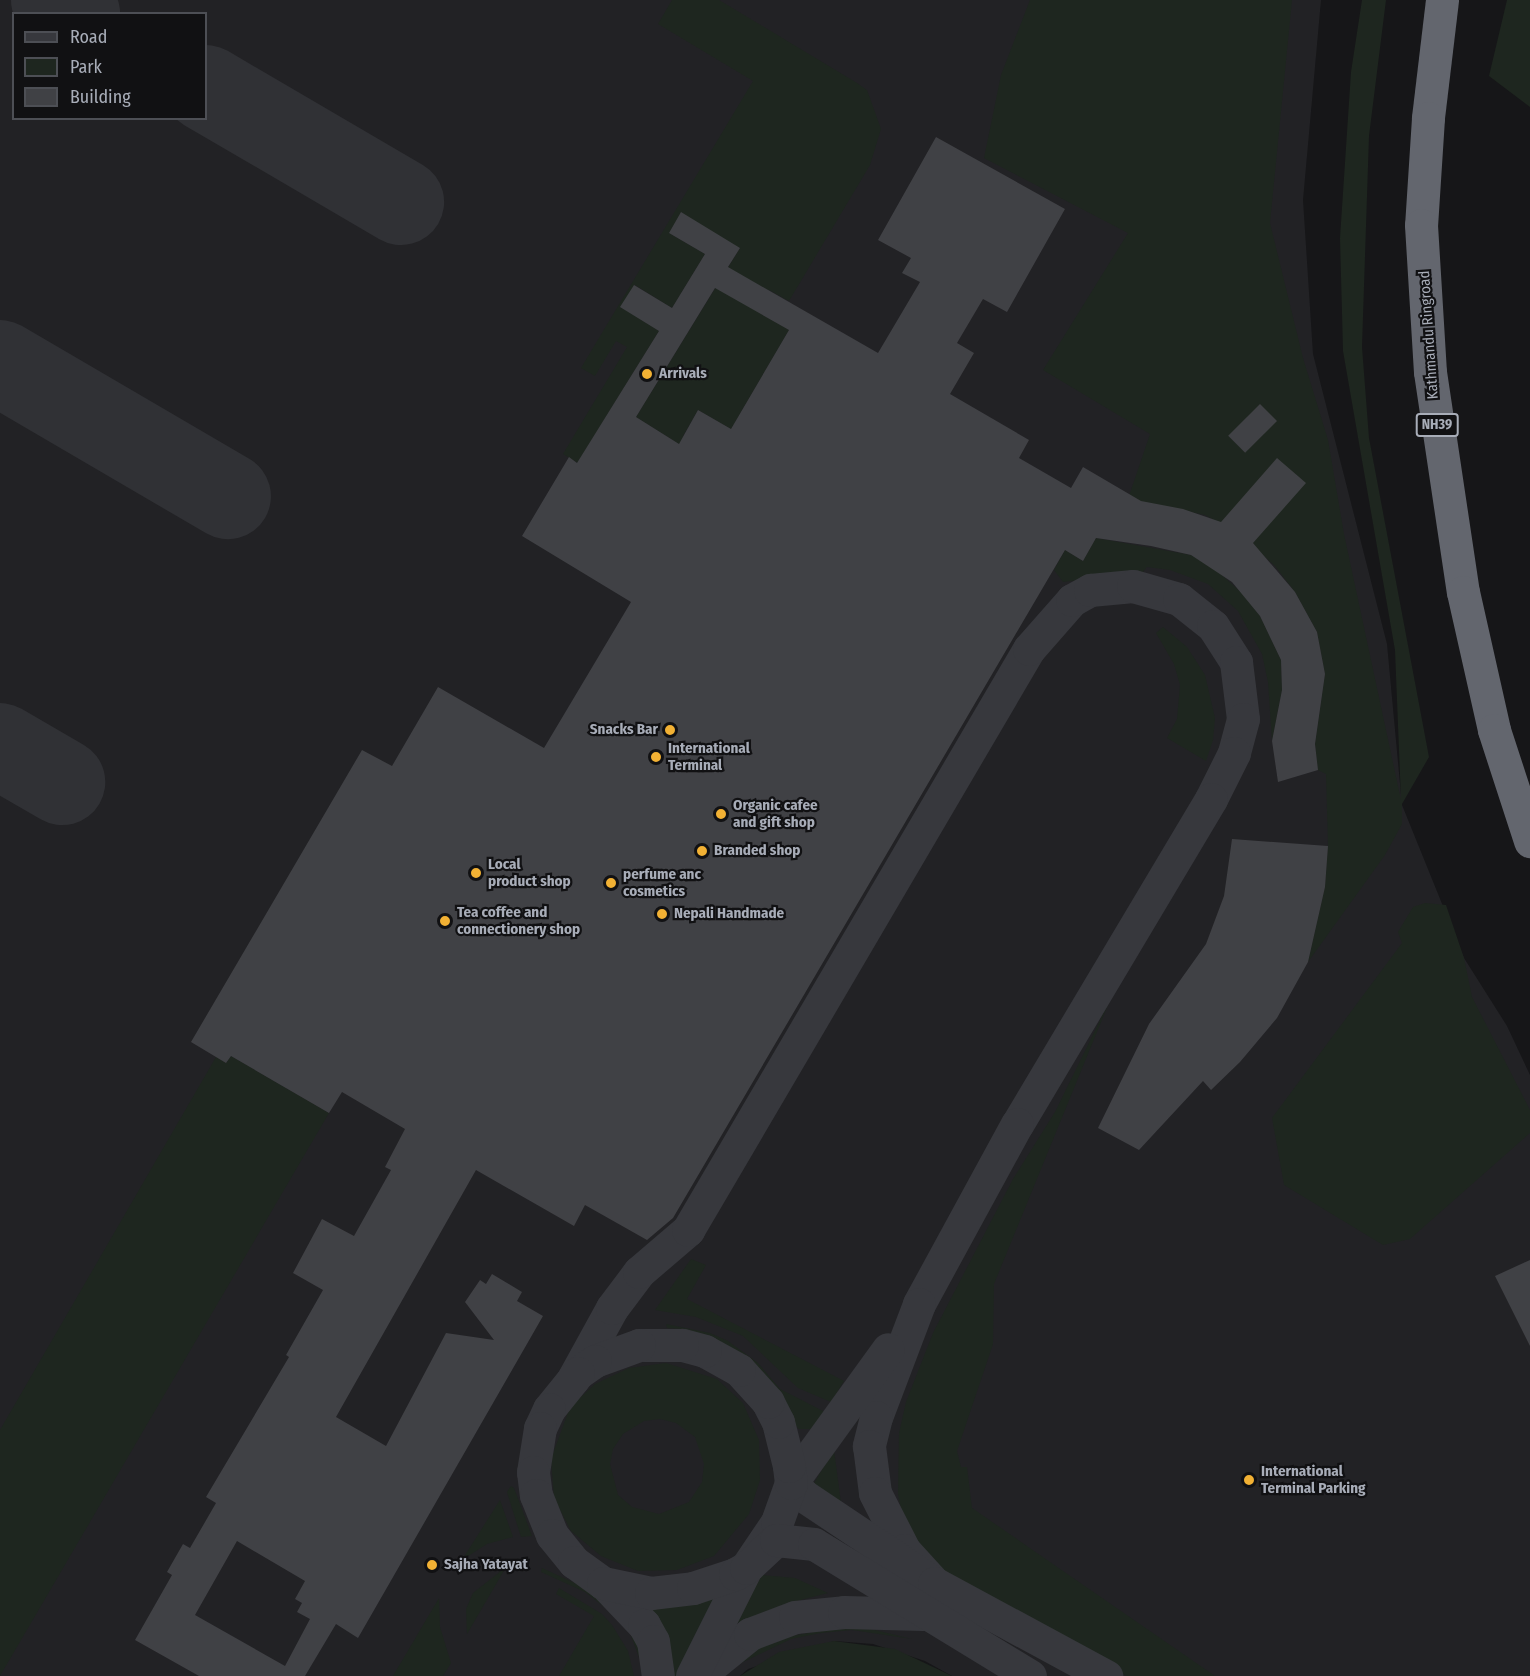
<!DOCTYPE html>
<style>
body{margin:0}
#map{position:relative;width:1530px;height:1676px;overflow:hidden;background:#161618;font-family:"Fira Sans Condensed",sans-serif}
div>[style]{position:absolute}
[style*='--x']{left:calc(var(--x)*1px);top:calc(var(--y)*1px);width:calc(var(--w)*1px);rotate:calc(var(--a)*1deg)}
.built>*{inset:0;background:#222225}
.green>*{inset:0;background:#1e261f}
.taxiway>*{height:86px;margin:-43px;padding:0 43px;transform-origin:43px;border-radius:43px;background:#303135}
.building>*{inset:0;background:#404145;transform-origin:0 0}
.minor>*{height:33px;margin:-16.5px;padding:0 16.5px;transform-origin:16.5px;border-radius:16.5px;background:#37383d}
.highway>*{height:33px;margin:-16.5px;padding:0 16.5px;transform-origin:16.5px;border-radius:16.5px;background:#63666e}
.dots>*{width:16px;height:16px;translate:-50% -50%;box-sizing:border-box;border:3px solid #111113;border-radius:50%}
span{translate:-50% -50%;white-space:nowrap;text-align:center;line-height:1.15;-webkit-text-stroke:4.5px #111113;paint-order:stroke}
.shield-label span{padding:2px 4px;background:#111113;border:2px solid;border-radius:4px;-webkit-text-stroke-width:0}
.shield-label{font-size:14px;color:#a8adb8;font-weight:700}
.street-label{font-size:15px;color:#a8adb8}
.poi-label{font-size:15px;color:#a8adb8;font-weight:700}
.left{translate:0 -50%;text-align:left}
.right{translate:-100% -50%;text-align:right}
.legend{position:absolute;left:12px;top:12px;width:195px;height:108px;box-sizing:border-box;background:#111113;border:2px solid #4d4f55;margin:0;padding:8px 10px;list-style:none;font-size:18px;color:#a8adb8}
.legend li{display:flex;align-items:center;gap:12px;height:30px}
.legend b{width:30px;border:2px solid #4d4f55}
</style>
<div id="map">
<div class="built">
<div style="clip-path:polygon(evenodd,0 0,1321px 0,1303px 200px,1313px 354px,1387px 644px,1402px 805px,1464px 958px,1507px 1026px,1530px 1075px,1530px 1676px,952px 1676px,925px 1661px,873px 1644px,834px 1641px,748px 1669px,740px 1676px,0 1676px,0 0,14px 14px,206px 14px,206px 118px,14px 118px,14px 14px)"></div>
</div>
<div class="green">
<div style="clip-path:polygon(672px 0,719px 0,857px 83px,867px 90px,881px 129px,870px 165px,789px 301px,769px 290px,756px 311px,789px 330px,731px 429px,698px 410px,683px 436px,711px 464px,636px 417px,740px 248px,669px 233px,705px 254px,672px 308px,635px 285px,621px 307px,659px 331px,588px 446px,677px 522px,563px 454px,627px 347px,616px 341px,595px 376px,581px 368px,753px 81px,658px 24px)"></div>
<div style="clip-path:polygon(1030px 0,1292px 0,1270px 223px,1303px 358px,1328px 440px,1344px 534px,1401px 800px,1395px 650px,1343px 351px,1340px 238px,1351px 72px,1362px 0,1386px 0,1369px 136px,1362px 347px,1369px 438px,1429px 757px,1402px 804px,1402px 824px,1385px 855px,1308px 962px,1325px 887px,1328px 846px,1326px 774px,1318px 770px,1315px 744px,1325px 674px,1317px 632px,1295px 592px,1275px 566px,1237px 532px,1205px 515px,1128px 499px,1150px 434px,1043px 370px,1128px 233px,984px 158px,1001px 75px)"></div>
<div style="clip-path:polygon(1507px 0,1530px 0,1530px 107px,1489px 76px)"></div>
<div style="clip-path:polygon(1096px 538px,1191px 555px,1213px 567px,1243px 594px,1260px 616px,1281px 660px,1282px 690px,1272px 741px,1268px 682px,1262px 654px,1238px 611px,1208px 584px,1170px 570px,1147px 567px,1142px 573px,1063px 582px,1054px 570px,1065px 550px,1083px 561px)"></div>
<div style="clip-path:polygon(1163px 627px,1187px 647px,1205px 675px,1215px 718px,1213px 740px,1206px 761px,1167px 738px,1177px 719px,1180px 685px,1174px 664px,1156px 633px)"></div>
<div style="clip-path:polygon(1425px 903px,1446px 905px,1464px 958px,1472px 997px,1530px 1110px,1530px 1133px,1410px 1239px,1383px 1245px,1284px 1185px,1272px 1118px,1402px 943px,1398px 932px,1413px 907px)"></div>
<div style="clip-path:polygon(1110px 1000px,994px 1284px,993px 1344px,957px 1451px,961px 1467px,967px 1467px,972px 1508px,1215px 1676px,1127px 1676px,942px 1570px,928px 1556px,903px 1519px,898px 1494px,899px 1433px,906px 1402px,933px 1333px,1013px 1179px,1055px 1112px)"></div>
<div style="clip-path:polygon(231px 1056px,329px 1113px,0 1676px,0 1430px,216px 1057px,226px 1063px)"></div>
<div style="clip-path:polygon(691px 1259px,706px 1265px,687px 1299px,844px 1381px,831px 1402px,798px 1388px,743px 1336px,696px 1317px,655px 1310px)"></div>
<div style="clip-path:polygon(666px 1324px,710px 1333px,728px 1341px,758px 1363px,780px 1389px,825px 1412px,812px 1429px,799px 1429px,684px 1329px,667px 1328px)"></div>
<div style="clip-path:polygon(evenodd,666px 1363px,717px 1379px,743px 1403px,759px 1440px,760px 1480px,749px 1514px,714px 1556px,677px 1570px,638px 1571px,601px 1556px,571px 1531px,554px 1498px,551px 1459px,570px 1407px,595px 1384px,629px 1368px,666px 1363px,660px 1419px,676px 1423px,695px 1437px,704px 1464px,702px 1482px,689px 1502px,659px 1514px,632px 1507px,618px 1495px,610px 1464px,613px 1449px,623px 1434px,644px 1421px,660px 1419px)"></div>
<div style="clip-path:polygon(834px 1450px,841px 1503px,803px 1501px)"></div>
<div style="clip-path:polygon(511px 1486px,514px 1488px,532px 1536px,521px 1537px,507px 1492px)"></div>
<div style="clip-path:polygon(500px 1500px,513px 1537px,487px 1544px,462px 1560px)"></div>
<div style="clip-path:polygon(506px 1567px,467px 1634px,466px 1609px,473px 1593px)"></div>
<div style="clip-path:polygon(542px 1568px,588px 1589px,619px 1614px,637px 1639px,647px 1670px,644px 1671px,630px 1633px,616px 1616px,585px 1592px,541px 1572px)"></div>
<div style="clip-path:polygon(762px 1575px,795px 1578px,828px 1593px,789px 1603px,733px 1625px)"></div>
<div style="clip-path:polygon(559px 1588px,602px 1614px,612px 1625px,628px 1651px,634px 1676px,559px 1676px,594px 1616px,556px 1594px)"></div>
<div style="clip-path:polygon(721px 1592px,678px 1676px,674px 1676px,650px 1608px)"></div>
<div style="clip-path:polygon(439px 1598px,440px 1627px,451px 1663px,443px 1676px,393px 1676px)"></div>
<div style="clip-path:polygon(836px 1628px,867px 1628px,912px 1639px,852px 1630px,821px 1633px,791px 1639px,737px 1665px,759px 1648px,791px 1636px)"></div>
<div style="clip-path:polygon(834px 1641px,895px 1649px,952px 1676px,740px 1676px,779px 1652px)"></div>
</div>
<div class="taxiway">
<div style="--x:54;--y:0;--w:27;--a:31"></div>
<div style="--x:206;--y:88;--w:226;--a:30.3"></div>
<div style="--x:0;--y:363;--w:264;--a:30.3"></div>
<div style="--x:0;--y:746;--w:72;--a:30.1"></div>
</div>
<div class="building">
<div style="clip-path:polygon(evenodd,936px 137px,1065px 209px,1007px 312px,983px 299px,957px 343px,974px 353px,950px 394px,1029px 440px,1019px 458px,1071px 488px,1083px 467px,1141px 501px,1183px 509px,1221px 522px,1277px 458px,1306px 483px,1253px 543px,1295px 592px,1317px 632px,1325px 674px,1315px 744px,1318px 770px,1278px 782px,1272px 741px,1282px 690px,1281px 660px,1260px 616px,1232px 582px,1191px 555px,1151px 546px,1096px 538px,1083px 561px,1065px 550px,673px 1218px,647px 1240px,585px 1205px,574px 1226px,476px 1170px,336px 1417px,386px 1446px,446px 1333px,494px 1340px,465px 1302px,480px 1280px,486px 1284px,492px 1274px,522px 1292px,517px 1301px,543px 1316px,358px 1638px,336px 1624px,305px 1676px,199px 1676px,135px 1640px,172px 1575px,167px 1572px,183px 1544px,190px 1548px,216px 1503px,206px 1497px,289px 1357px,286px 1355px,323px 1290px,293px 1273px,322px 1219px,354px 1236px,391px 1170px,385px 1167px,405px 1129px,342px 1092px,329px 1113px,231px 1056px,226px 1063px,191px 1042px,362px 750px,392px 766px,438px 687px,544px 748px,631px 602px,522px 536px,569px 457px,577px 463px,659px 331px,620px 307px,634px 285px,672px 308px,705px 254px,669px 233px,681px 212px,740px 248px,728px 267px,878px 353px,920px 282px,902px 273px,911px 258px,878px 240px,936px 137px,715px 288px,789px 330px,731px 429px,698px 410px,679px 444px,636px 417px,715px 288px,936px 137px,237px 1541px,305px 1581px,295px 1599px,302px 1603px,297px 1612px,310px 1619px,285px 1666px,195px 1615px,237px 1541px)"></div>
<div style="left:1260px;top:404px;width:24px;height:45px;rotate:45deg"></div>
<div style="clip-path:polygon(1232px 839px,1328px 846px,1325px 887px,1308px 962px,1277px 1018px,1240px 1062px,1211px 1090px,1203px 1081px,1139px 1150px,1098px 1128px,1149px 1024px,1206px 944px,1224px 896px)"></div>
<div style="clip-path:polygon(1530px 1260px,1530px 1346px,1495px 1276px)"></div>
</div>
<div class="minor">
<div style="--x:573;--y:1379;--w:81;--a:-61.2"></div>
<div style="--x:612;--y:1308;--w:45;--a:-53.1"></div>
<div style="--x:639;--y:1272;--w:65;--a:-40.6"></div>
<div style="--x:688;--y:1230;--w:674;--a:-59.59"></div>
<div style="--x:1029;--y:649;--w:65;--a:-48.7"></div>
<div style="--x:1072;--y:600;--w:21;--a:-29"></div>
<div style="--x:1090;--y:590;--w:43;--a:-5.3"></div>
<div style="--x:1133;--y:586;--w:48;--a:15.8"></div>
<div style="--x:1179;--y:599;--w:43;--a:38.5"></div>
<div style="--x:1213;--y:626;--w:43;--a:57.4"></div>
<div style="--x:1236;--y:662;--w:57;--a:83"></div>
<div style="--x:1243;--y:719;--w:35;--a:105"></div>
<div style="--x:1234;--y:753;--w:51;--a:116.6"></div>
<div style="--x:1211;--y:799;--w:378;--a:120.8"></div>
<div style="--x:1017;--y:1124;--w:205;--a:118.6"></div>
<div style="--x:919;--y:1304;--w:121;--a:110.8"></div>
<div style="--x:876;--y:1417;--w:30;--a:104"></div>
<div style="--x:869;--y:1446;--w:47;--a:82.7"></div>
<div style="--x:875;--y:1493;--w:64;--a:63"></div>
<div style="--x:904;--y:1550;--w:45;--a:47.7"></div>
<div style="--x:791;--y:1483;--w:18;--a:45"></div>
<div style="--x:804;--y:1496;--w:156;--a:33.8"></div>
<div style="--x:934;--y:1583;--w:196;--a:28.4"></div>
<div style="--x:791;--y:1483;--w:165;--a:-54.1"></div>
<div style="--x:604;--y:1583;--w:58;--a:46.4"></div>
<div style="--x:644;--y:1625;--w:18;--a:61"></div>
<div style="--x:653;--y:1641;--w:35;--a:82"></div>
<div style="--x:702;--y:1673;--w:62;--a:-39.1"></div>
<div style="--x:750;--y:1634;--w:48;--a:-20.7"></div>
<div style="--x:795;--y:1617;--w:49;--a:-5.8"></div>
<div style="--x:844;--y:1612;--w:79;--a:1.5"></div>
<div style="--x:692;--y:1676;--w:121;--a:-63.4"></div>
<div style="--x:746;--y:1568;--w:55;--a:-56"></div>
<div style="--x:777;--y:1522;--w:41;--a:-70.3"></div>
<div style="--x:791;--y:1483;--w:17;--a:-97"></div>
<div style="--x:789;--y:1466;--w:45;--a:-104"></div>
<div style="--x:778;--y:1422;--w:22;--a:-117"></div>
<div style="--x:768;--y:1402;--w:43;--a:-132.2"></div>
<div style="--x:739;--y:1370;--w:39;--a:-151"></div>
<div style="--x:705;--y:1351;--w:24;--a:-165"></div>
<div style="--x:682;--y:1345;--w:43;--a:180"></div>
<div style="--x:639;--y:1345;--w:47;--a:160"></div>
<div style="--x:595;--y:1361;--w:21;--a:145"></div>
<div style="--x:578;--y:1373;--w:46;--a:128.9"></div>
<div style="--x:549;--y:1409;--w:21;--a:115"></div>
<div style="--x:540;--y:1428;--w:45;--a:99"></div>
<div style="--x:533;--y:1472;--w:23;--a:83"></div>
<div style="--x:536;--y:1495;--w:43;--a:68.2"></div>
<div style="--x:552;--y:1535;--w:35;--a:51"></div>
<div style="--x:574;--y:1562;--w:36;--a:36"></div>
<div style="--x:603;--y:1583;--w:49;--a:11.8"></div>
<div style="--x:651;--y:1593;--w:42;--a:-6.8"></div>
<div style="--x:693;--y:1588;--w:44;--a:-18.4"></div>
<div style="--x:735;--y:1574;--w:13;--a:-29"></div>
<div style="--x:746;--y:1568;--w:41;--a:-43"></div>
<div style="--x:776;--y:1540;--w:38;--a:6"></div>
<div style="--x:814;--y:1544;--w:253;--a:31.4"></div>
</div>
<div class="highway">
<div style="--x:1442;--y:0;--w:119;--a:96.8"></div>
<div style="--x:1428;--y:118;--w:107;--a:93.7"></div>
<div style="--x:1421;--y:225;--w:147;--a:86.5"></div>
<div style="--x:1430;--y:372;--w:222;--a:81.5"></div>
<div style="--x:1463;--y:592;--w:141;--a:77.3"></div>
<div style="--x:1494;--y:730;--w:117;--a:72"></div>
</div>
<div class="dots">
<div style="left:647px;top:374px;background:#f2b134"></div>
<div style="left:670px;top:730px;background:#f2b134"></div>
<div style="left:656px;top:757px;background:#f2b134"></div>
<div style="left:721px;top:814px;background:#f2b134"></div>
<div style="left:702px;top:851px;background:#f2b134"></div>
<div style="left:476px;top:873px;background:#f2b134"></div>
<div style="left:611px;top:883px;background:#f2b134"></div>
<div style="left:662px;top:914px;background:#f2b134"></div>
<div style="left:445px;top:921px;background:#f2b134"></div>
<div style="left:1249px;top:1480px;background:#f2b134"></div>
<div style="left:432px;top:1565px;background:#f2b134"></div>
</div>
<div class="shield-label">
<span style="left:1437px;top:425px">NH39</span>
</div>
<div class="street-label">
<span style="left:1429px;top:335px;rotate:-94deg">Kathmandu Ringroad</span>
</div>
<div class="poi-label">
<span class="left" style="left:659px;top:374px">Arrivals</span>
<span class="right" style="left:658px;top:730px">Snacks Bar</span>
<span class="left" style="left:668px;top:757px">International<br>Terminal</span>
<span class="left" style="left:733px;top:814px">Organic cafee<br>and gift shop</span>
<span class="left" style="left:714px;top:851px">Branded shop</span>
<span class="left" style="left:488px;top:873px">Local<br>product shop</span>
<span class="left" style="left:623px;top:883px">perfume anc<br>cosmetics</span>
<span class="left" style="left:457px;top:921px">Tea coffee and<br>connectionery shop</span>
<span class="left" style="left:674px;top:914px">Nepali Handmade</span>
<span class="left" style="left:1261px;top:1480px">International<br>Terminal Parking</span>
<span class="left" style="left:444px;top:1565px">Sajha Yatayat</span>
</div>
<ul class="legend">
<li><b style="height:8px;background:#37383d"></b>Road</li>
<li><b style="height:16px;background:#1e261f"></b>Park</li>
<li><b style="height:16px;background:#404145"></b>Building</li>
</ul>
</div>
